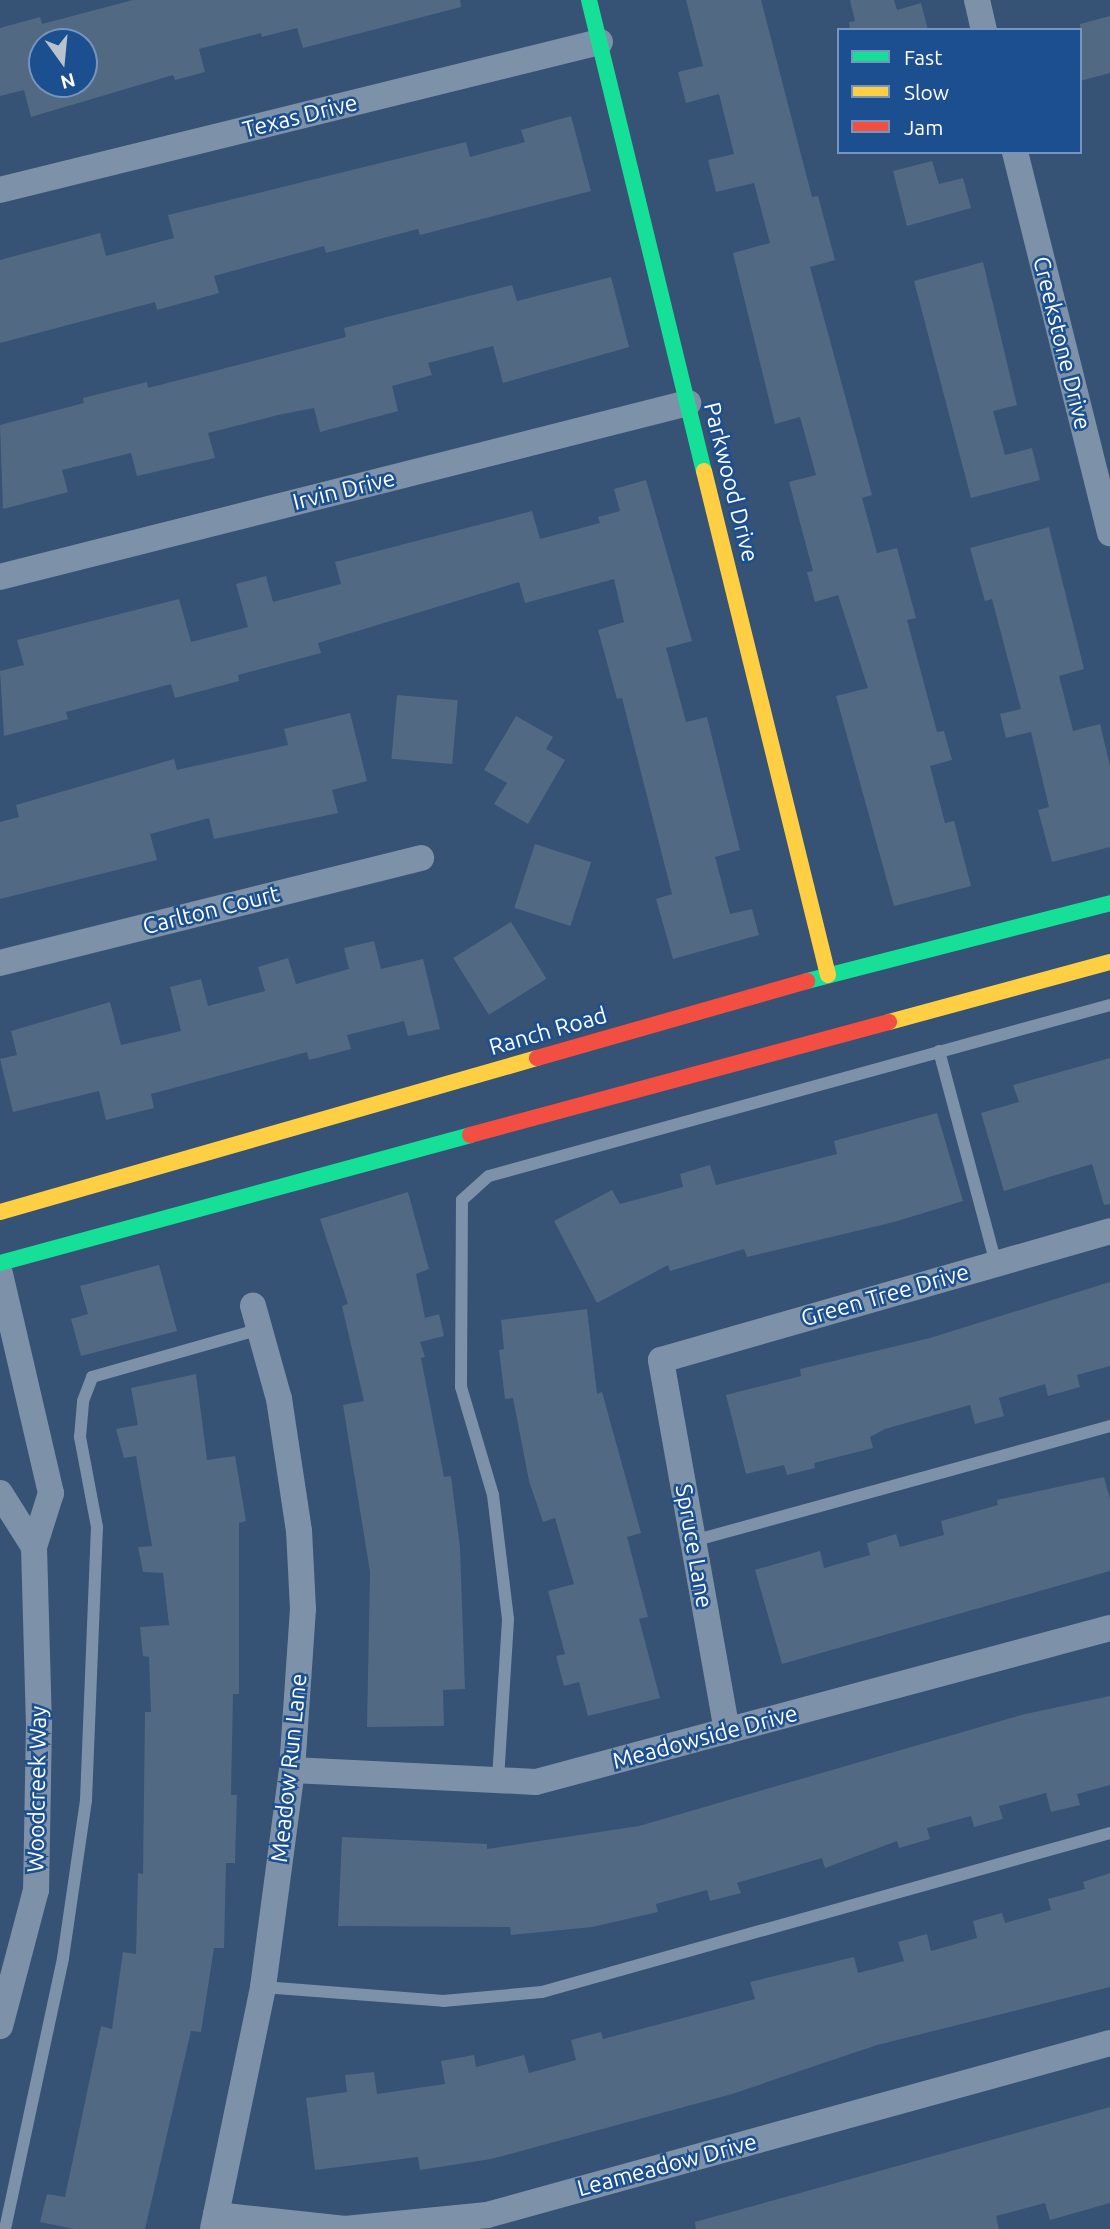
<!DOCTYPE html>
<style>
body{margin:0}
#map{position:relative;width:1110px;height:2229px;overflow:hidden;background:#365274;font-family:Ubuntu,sans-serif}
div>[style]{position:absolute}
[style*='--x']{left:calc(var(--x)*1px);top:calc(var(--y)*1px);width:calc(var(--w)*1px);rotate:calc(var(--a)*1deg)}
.building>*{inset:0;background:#526984;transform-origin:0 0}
.lane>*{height:12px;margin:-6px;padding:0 6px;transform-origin:6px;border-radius:6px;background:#7d92a8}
.street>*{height:26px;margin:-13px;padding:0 13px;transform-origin:13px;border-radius:13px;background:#7d92a8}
.fast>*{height:16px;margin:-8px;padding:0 8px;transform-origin:8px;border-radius:8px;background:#16e098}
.slow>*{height:16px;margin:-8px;padding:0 8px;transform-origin:8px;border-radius:8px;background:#ffcf43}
.jam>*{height:16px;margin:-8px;padding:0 8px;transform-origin:8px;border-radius:8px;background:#f24e42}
span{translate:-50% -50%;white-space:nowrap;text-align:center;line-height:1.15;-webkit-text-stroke:5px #1b4f8f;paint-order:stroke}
.street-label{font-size:23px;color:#fff}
.legend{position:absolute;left:837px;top:28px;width:245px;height:126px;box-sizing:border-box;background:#1b4f8f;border:2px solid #7695bc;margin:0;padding:9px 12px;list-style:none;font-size:21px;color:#fff}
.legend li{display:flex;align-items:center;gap:14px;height:35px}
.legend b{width:35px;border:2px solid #7695bc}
.north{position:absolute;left:28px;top:28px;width:70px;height:70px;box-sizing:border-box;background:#1b4f8f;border:2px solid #7695bc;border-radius:50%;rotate:165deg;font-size:19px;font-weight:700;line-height:28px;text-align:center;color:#fff}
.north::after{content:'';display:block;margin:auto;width:24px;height:32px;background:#b9c2ce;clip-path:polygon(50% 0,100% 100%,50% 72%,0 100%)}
</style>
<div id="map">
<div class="building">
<div style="clip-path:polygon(evenodd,133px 0,460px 0,461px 7px,303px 48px,297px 28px,262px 37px,261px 33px,199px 49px,205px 72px,175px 80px,173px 75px,31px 117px,24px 90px,0 96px,0 28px,40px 17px,42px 24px,133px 0,42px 42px,84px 42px,84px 84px,42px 84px,42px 42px)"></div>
<div style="clip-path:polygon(686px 0,761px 0,812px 197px,818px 196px,835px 260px,810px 267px,872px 495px,862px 498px,877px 553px,897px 548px,916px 618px,907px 620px,937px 732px,944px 731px,952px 760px,930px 766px,945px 823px,954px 821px,971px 886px,894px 906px,836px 696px,868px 688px,838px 595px,815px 602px,807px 572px,813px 571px,789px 482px,816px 475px,800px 417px,775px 424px,733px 253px,770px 243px,754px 183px,716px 192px,708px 160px,734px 154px,719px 94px,686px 103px,678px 72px,703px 66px)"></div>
<div style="clip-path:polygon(850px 0,894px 0,897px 10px,921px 3px,928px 30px,850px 30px,849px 22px,855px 21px)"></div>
<div style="clip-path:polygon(1110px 16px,1110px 73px,1080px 81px,1080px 24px)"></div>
<div style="clip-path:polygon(571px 116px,591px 191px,420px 235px,418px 229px,326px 253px,324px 246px,214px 276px,219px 293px,157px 310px,155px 302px,0 343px,0 260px,100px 233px,106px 256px,174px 238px,168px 215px,466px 142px,470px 157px,525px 142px,521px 130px)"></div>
<div style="clip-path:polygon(932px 161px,939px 184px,963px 178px,971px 208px,907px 226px,893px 171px)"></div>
<div style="clip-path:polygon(983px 262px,1017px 405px,993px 411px,1005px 455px,1032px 448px,1040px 480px,971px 498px,914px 281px)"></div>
<div style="clip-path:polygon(611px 277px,629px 347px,503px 383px,493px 346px,428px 363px,432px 375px,392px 386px,398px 411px,320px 432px,314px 408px,278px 415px,208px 433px,215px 458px,137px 476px,131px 453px,62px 470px,68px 492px,3px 509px,0 425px,84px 403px,83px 398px,147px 382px,148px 388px,346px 337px,344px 328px,512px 285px,517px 301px)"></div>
<div style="clip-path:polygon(646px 480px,692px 641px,666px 648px,686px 722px,707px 717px,740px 850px,715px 857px,730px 914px,752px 909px,759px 935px,673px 959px,656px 899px,672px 894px,622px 698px,617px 699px,598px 630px,624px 622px,614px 579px,525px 603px,519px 582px,318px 643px,321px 653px,238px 675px,239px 681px,175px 698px,171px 684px,66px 712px,68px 719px,4px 736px,0 671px,24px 665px,17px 640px,179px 599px,191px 642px,248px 627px,236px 584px,266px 576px,273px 602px,341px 584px,335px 562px,532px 511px,540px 539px,600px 523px,598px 517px,620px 511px,614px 489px)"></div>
<div style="clip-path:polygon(1049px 527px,1084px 669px,1059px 676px,1073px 731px,1100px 724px,1110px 766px,1110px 847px,1052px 862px,1038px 810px,1049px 807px,1031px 732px,1006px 738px,1000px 714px,1021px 709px,992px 599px,985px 601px,970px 548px)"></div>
<div style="left:397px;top:695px;width:61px;height:64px;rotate:5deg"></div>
<div style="clip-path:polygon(350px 713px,367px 781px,332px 790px,338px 813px,214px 839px,209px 818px,150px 834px,157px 860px,0 899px,0 822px,19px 817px,16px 805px,174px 759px,177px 770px,288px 745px,284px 729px)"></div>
<div style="clip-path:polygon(516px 716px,553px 737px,546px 749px,565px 760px,528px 824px,494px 804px,507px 783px,484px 770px)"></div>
<div style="left:535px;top:844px;width:59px;height:67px;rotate:18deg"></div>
<div style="left:511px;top:922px;width:67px;height:68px;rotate:58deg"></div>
<div style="clip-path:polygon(374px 941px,381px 969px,423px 959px,440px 1029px,408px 1036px,404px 1021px,347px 1035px,351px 1049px,309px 1060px,307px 1052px,151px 1094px,154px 1108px,106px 1120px,99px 1091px,13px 1112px,0 1059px,17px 1055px,11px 1031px,110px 1002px,121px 1045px,181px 1031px,170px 987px,201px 979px,208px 1006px,265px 991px,258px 967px,288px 958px,296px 984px,349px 969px,344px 948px)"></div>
<div style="clip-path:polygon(1110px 1058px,1110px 1204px,1104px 1205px,1092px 1164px,1004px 1191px,981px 1113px,1019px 1102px,1013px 1085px)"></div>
<div style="clip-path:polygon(937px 1113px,963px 1201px,894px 1222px,747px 1257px,744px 1249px,670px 1271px,668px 1265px,597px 1303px,554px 1221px,612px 1190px,620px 1204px,683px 1187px,680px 1174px,710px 1165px,716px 1185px,837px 1154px,834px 1141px)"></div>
<div style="clip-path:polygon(408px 1192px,429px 1269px,416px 1274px,425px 1318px,439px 1314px,444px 1336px,420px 1342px,425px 1357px,421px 1358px,444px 1477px,451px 1476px,460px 1547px,465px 1689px,443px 1690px,444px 1726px,367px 1727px,370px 1572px,343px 1405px,364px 1401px,342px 1306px,348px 1304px,320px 1219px)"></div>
<div style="clip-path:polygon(159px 1265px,177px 1331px,81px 1356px,71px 1319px,88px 1314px,80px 1286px)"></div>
<div style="clip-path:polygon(1110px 1282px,1110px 1366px,1077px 1375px,1080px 1387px,1048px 1396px,1045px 1384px,999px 1398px,1004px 1416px,975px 1424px,970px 1405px,885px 1429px,870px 1437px,873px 1448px,814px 1463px,815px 1468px,787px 1475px,784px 1465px,746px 1474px,726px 1395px,801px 1376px,800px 1369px,930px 1338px)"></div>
<div style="clip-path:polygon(587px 1309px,597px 1394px,602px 1392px,641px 1533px,627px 1537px,648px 1617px,639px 1619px,660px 1698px,588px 1716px,579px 1682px,564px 1686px,556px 1656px,565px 1654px,548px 1591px,574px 1584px,555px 1518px,543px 1522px,529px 1481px,513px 1398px,505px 1399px,499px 1350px,504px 1349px,501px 1320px)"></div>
<div style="clip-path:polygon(196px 1374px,207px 1460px,235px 1456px,246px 1521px,239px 1523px,239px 1694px,233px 1694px,231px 1795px,237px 1795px,235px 1863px,226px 1863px,224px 1948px,214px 1948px,201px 2032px,191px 2031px,145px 2229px,74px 2229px,40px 2222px,47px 2194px,65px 2197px,101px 2026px,112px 2029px,123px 1952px,136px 1954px,138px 1873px,143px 1874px,145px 1712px,151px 1712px,149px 1657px,143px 1656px,140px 1627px,169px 1625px,163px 1573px,143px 1572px,138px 1547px,152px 1546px,136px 1456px,124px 1458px,116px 1429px,138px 1425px,131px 1388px)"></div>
<div style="clip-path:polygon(1104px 1477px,1110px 1499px,1110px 1571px,782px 1664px,755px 1570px,820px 1551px,824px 1568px,870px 1555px,867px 1543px,896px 1534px,900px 1547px,944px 1535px,941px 1521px,998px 1505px,997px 1500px)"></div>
<div style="clip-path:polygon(1110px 1696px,1110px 1785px,1077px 1794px,1080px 1805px,1051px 1812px,1046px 1793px,999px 1806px,1003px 1819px,974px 1827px,971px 1816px,927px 1828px,930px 1839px,899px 1848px,897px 1841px,825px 1868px,822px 1858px,737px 1883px,741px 1893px,710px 1901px,707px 1890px,656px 1904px,658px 1912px,592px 1927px,511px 1935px,510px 1927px,338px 1926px,342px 1837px,487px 1844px,487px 1849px,639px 1826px,1025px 1714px)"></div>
<div style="clip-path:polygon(1110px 1873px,1110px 1987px,877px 2045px,732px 2094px,491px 2159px,420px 2170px,418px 2157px,315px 2170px,306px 2098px,347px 2092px,345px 2075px,374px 2072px,377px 2094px,445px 2084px,441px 2061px,474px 2055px,476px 2067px,524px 2055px,529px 2073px,576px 2060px,571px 2040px,601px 2032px,603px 2039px,755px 1999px,750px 1982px,854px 1957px,858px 1973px,904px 1961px,898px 1942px,927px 1934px,931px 1951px,977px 1938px,973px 1921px,1002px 1913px,1005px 1923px,1051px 1910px,1048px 1899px,1085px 1889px,1083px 1882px)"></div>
<div style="clip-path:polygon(1110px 2107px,1110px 2203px,1050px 2220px,1045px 2203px,996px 2216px,999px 2229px,696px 2229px,695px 2222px)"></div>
</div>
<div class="lane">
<div style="--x:939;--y:1051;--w:220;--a:75"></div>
<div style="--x:693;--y:1541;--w:433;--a:-15.4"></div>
<div style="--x:498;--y:1779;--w:160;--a:-86.4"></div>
<div style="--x:508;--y:1619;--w:125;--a:-96.9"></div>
<div style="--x:493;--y:1495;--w:113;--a:-106.5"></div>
<div style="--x:461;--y:1387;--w:187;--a:-89.7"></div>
<div style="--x:462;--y:1200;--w:36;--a:-42"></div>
<div style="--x:489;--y:1176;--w:644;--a:-15.4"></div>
<div style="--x:263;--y:1987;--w:181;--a:4.4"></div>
<div style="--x:443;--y:2001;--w:99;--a:-5.2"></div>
<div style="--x:542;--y:1992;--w:590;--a:-15.64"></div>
<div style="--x:5;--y:2229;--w:277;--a:-77.9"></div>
<div style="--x:63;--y:1958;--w:160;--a:-81.7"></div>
<div style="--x:86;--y:1800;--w:273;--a:-87.7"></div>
<div style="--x:97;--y:1527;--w:92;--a:-100.7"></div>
<div style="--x:80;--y:1437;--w:36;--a:-85"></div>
<div style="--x:83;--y:1401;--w:26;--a:-69"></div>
<div style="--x:92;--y:1377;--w:176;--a:-15.9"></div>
</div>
<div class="street">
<div style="--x:977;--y:0;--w:31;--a:77"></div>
<div style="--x:1015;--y:152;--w:393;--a:76"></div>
<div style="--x:0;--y:190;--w:618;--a:-13.86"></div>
<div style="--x:0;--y:577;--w:710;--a:-14.19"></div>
<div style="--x:0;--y:963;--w:434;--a:-14"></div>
<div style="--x:0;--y:1274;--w:225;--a:76.9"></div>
<div style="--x:51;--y:1493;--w:57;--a:107.5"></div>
<div style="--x:34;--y:1547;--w:175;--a:88.4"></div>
<div style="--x:39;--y:1722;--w:168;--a:91"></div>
<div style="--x:36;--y:1890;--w:141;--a:104.8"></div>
<div style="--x:0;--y:1493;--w:64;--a:57.8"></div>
<div style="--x:727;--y:1731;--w:377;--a:-100.1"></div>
<div style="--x:661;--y:1360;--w:467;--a:-16"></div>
<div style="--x:292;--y:1770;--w:244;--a:2.8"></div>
<div style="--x:536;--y:1782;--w:594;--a:-15.02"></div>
<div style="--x:216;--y:2215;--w:130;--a:6.2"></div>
<div style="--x:345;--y:2229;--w:143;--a:-5.6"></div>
<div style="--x:487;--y:2215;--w:646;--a:-15.43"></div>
<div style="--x:213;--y:2229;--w:247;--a:-78.3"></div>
<div style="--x:263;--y:1987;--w:219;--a:-82.4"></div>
<div style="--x:292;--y:1770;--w:161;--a:-86.1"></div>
<div style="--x:303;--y:1609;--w:78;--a:-92.9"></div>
<div style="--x:299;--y:1531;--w:134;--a:-98.6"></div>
<div style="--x:279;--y:1399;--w:97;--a:-105.6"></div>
</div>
<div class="fast">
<div style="--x:589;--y:0;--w:485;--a:76.3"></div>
<div style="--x:807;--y:981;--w:313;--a:-14.4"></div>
<div style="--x:0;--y:1263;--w:487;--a:-15.2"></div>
</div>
<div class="slow">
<div style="--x:704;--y:471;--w:519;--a:76.18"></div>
<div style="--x:889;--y:1022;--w:229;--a:-15.2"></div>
<div style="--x:0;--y:1212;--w:559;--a:-16"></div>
</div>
<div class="jam">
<div style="--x:537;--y:1058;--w:281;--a:-15.9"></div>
<div style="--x:470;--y:1135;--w:434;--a:-15.1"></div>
</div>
<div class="street-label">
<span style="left:300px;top:116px;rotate:-14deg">Texas Drive</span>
<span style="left:1062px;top:343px;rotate:76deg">Creekstone Drive</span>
<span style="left:731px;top:482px;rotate:76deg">Parkwood Drive</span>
<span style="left:344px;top:490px;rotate:-14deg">Irvin Drive</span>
<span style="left:211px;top:910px;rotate:-14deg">Carlton Court</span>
<span style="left:548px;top:1031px;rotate:-16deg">Ranch Road</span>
<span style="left:885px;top:1295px;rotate:-16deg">Green Tree Drive</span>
<span style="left:694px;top:1546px;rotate:80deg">Spruce Lane</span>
<span style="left:705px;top:1737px;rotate:-15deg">Meadowside Drive</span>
<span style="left:289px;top:1768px;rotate:-84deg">Meadow Run Lane</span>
<span style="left:37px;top:1789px;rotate:-89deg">Woodcreek Way</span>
<span style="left:667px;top:2165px;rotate:-15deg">Leameadow Drive</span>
</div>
<ul class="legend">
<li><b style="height:9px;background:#16e098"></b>Fast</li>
<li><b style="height:9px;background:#ffcf43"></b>Slow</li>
<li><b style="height:9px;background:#f24e42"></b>Jam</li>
</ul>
<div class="north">N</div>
</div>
